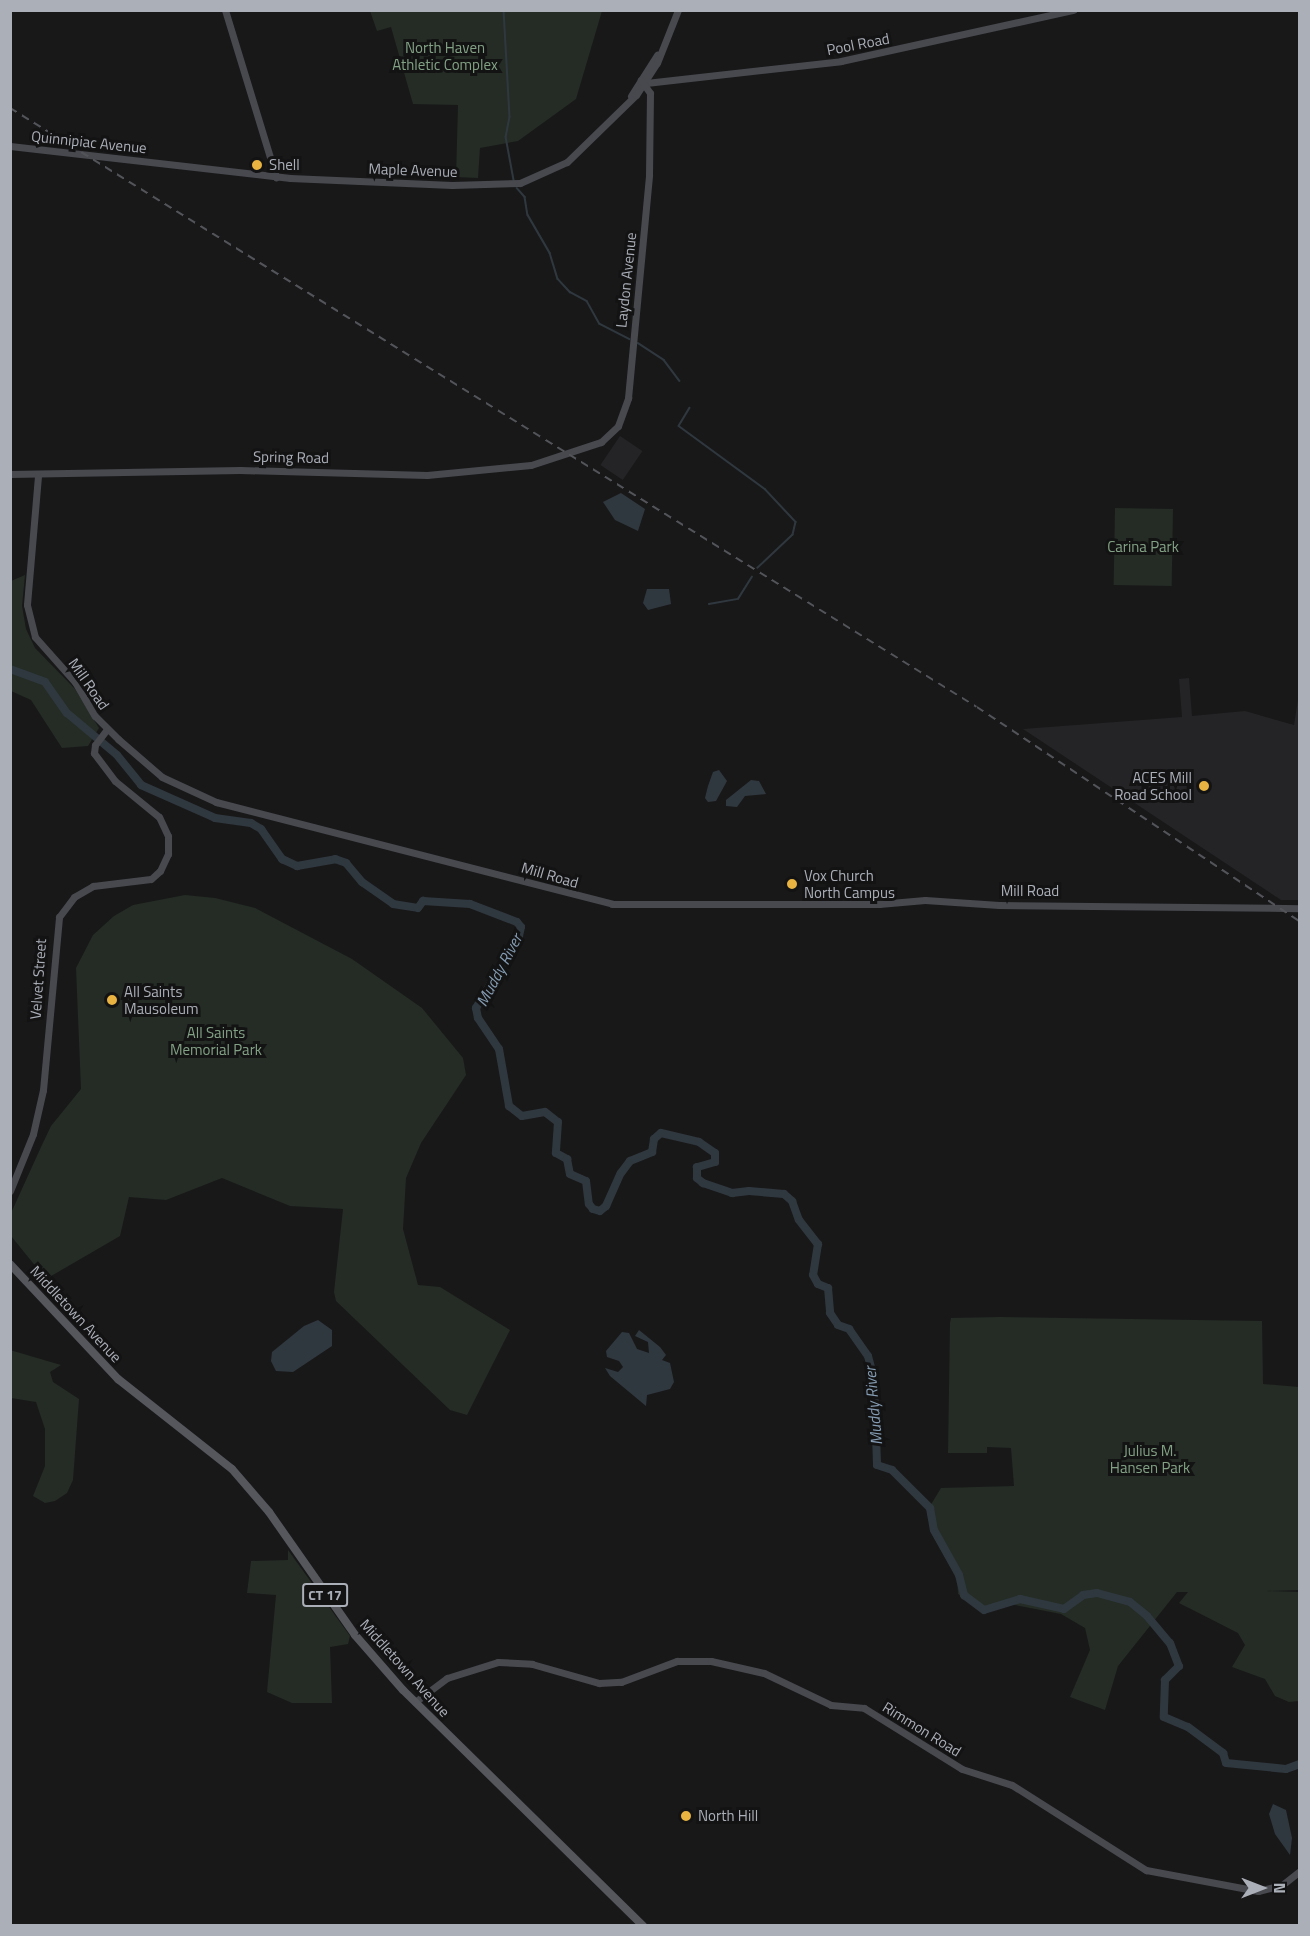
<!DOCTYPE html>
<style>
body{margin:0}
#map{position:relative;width:1310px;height:1936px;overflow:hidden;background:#181819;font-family:"Titillium Web",sans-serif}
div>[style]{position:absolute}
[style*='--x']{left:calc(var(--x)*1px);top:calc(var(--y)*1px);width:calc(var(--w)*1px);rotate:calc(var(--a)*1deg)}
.built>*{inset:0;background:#242426;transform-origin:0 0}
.green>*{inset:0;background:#242c25;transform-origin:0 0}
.water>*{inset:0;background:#30383f}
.stream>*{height:1.5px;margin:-0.75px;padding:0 0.75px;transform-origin:0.75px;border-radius:0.75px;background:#30383f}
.river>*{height:8px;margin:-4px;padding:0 4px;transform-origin:4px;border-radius:4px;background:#30383f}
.secondary>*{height:7px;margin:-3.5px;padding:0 3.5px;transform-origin:3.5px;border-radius:3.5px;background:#47494e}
.primary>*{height:8px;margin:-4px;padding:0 4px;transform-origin:4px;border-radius:4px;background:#55575d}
.rail>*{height:1.5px;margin-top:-0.75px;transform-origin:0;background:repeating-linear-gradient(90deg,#525459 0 8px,transparent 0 14px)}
.dots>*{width:16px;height:16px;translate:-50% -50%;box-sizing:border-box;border:3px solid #131314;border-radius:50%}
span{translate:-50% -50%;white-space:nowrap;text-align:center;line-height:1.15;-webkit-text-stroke:6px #131314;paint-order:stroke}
.shield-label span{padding:2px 4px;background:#131314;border:2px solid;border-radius:4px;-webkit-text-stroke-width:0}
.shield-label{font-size:14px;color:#abafb8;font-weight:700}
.street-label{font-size:15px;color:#abafb8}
.park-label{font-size:15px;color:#83a285}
.poi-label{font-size:15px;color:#abafb8}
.left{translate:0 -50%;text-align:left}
.right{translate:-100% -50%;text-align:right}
.water-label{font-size:16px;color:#849bb1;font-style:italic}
.frame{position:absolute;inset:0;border:12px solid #abafb8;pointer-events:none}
.north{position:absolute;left:1232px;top:1858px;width:60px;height:60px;-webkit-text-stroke:4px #131314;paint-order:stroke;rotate:90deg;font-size:16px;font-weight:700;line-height:24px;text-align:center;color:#abafb8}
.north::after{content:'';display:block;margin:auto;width:21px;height:27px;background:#abafb8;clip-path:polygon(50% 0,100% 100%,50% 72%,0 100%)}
</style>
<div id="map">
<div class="built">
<div style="left:620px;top:436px;width:27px;height:35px;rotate:34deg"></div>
<div style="clip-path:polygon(1189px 678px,1192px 716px,1245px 711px,1294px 725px,1299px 693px,1299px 900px,1281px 900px,1023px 729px,1182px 717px,1179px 679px)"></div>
</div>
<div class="green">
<div style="clip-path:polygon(370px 11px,370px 10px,602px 11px,576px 99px,518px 141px,480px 148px,478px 178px,456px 177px,458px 105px,413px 104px,391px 27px,377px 31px)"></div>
<div style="left:1115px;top:508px;width:58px;height:77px;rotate:1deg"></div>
<div style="clip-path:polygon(25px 575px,22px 606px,26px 629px,35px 648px,75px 689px,99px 728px,88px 746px,62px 748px,31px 700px,11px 691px,11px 581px)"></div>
<div style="clip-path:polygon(185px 895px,215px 898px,255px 908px,352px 959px,422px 1008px,463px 1058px,466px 1075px,421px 1143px,406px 1178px,403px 1229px,418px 1285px,440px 1287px,510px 1330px,467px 1415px,450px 1410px,336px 1301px,334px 1292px,343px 1209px,290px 1206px,222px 1178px,166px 1200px,129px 1197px,120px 1236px,46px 1279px,11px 1236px,11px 1213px,41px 1147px,51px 1126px,81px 1089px,76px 968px,93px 935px,114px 916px,133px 905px)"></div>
<div style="clip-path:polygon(1000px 1317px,1262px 1321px,1263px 1384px,1299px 1387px,1299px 1590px,1266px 1591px,1299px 1592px,1299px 1701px,1289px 1702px,1275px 1696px,1265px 1679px,1232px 1667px,1245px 1645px,1238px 1633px,1179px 1603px,1188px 1592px,1177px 1592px,1118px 1666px,1105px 1710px,1070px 1697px,1090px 1650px,1085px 1628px,1061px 1614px,1015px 1605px,1006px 1604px,989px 1611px,958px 1594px,957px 1578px,931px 1533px,927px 1511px,941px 1488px,1014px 1486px,1011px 1448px,987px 1447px,987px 1453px,948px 1453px,950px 1323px,951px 1318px)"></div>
<div style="clip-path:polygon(10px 1350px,61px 1365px,50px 1372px,53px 1382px,79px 1399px,73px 1480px,67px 1493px,55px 1501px,45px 1503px,33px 1496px,45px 1466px,45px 1429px,36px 1402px,11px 1398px)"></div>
<div style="clip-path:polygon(288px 1550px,350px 1636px,348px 1644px,330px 1647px,332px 1703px,292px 1703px,267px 1692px,276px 1595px,247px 1593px,251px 1561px,288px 1560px)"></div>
</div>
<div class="water">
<div style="clip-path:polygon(621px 493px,645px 509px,638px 531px,615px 520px,603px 502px)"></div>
<div style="clip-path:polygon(647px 589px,669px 589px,671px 604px,648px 610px,643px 603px)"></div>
<div style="clip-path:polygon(719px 770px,727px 781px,716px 801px,708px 802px,705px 798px,708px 786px,713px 772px)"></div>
<div style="clip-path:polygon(751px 780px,759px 781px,766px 794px,745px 796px,737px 807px,726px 806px,726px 800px)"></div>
<div style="clip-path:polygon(318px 1320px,332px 1330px,332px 1346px,293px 1372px,276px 1371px,271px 1361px,272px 1352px,304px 1326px)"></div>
<div style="clip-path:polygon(639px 1330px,660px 1347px,666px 1355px,662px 1360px,670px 1363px,674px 1382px,670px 1389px,647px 1395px,646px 1406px,610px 1376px,605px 1368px,618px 1372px,623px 1367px,619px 1361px,607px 1357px,606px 1351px,622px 1332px,629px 1333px,637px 1349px,649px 1353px,648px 1342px,635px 1336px)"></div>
<div style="clip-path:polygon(1273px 1804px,1286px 1810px,1292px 1838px,1290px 1855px,1275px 1834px,1269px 1814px)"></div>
</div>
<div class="stream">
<div style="--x:504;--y:10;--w:107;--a:86.8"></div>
<div style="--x:510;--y:117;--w:20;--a:101"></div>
<div style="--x:506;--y:137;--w:44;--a:79.5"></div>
<div style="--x:517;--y:188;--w:12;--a:48"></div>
<div style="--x:525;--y:197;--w:18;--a:81"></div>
<div style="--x:528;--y:215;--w:44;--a:59.9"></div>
<div style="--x:550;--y:253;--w:27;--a:73"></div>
<div style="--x:558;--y:279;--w:18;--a:47"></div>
<div style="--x:570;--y:292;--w:19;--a:28"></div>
<div style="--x:587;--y:301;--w:26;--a:61"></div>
<div style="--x:600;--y:324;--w:33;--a:27"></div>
<div style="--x:638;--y:343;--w:31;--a:33"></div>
<div style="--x:664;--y:360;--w:26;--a:53"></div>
<div style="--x:690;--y:408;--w:21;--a:121"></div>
<div style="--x:679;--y:426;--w:107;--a:36.2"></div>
<div style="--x:765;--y:489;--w:45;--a:46.8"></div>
<div style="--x:796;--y:522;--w:13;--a:103"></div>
<div style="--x:793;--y:535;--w:48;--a:136.7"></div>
<div style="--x:709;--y:604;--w:29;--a:-10"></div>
<div style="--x:738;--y:599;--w:26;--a:-58"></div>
</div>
<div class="river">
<div style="--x:10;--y:669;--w:37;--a:20"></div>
<div style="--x:45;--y:682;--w:38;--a:55"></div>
<div style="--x:67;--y:713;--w:65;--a:40"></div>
<div style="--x:117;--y:755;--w:38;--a:51"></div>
<div style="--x:141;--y:785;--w:81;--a:24"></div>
<div style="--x:215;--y:818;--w:36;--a:8"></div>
<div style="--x:251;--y:823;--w:12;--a:31"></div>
<div style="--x:261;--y:829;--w:37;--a:55"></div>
<div style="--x:282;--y:859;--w:17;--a:25"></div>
<div style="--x:297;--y:866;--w:39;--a:-10"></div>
<div style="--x:335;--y:859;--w:12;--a:20"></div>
<div style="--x:346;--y:863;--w:25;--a:50"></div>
<div style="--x:362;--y:882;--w:38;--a:35"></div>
<div style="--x:393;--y:904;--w:25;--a:9"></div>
<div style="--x:418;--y:908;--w:9;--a:-54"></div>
<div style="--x:423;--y:901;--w:47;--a:3.7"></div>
<div style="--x:470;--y:904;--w:50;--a:21"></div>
<div style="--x:517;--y:922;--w:6;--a:51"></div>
<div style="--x:521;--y:927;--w:9;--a:103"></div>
<div style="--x:519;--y:936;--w:84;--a:120.8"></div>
<div style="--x:476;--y:1008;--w:10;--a:79"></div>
<div style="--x:478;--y:1018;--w:37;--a:56"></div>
<div style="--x:499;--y:1049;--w:58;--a:80"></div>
<div style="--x:509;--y:1106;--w:16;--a:38"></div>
<div style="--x:522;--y:1116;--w:23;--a:-10"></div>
<div style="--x:545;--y:1112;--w:16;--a:38"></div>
<div style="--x:558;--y:1122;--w:31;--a:94"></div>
<div style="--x:556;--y:1153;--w:13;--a:29"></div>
<div style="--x:567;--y:1159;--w:15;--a:79"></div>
<div style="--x:570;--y:1174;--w:17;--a:24"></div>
<div style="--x:586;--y:1181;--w:23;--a:83"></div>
<div style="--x:589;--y:1204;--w:6;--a:51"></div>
<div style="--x:593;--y:1209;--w:7;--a:16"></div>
<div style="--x:600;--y:1211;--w:8;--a:-40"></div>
<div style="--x:606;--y:1206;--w:36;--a:-66"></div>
<div style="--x:621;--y:1173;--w:15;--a:-53"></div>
<div style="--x:630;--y:1161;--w:24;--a:-22"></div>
<div style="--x:652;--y:1152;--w:13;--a:-81"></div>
<div style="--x:654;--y:1139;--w:9;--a:-41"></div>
<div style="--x:661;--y:1133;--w:39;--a:13"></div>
<div style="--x:699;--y:1142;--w:19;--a:35"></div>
<div style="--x:715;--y:1153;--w:9;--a:90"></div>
<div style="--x:715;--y:1162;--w:19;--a:164"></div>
<div style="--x:697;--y:1167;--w:11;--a:90"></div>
<div style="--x:697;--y:1178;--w:8;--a:40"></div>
<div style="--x:703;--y:1183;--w:31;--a:19"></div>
<div style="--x:732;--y:1193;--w:17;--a:-7"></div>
<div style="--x:749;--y:1191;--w:35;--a:5"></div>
<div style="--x:784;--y:1194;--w:11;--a:41"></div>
<div style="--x:792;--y:1201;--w:20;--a:70"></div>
<div style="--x:799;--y:1220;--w:31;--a:52"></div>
<div style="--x:818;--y:1244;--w:31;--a:99"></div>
<div style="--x:813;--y:1275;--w:10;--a:61"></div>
<div style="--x:818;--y:1284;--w:11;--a:22"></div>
<div style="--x:828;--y:1288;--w:25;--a:85"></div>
<div style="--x:830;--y:1313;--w:14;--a:56"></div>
<div style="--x:838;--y:1325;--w:12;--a:20"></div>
<div style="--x:849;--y:1329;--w:33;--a:55"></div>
<div style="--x:868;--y:1356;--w:23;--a:75"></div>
<div style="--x:874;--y:1378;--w:87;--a:88"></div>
<div style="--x:877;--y:1465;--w:16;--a:18"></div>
<div style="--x:892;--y:1470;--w:54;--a:45"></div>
<div style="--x:930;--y:1508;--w:22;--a:80"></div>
<div style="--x:934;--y:1530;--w:51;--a:60.9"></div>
<div style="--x:959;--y:1575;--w:21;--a:76"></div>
<div style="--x:964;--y:1595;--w:25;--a:37"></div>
<div style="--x:984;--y:1610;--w:38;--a:-17"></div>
<div style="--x:1020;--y:1599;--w:45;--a:12.8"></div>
<div style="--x:1064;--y:1609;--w:24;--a:-36"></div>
<div style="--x:1083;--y:1595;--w:14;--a:-8"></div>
<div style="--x:1097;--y:1593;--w:34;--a:15"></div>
<div style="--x:1130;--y:1602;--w:22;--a:39"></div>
<div style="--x:1147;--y:1616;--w:35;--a:50"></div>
<div style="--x:1170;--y:1643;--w:25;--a:69"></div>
<div style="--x:1179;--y:1666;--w:20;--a:135"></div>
<div style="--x:1165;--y:1680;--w:37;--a:92"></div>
<div style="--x:1164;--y:1717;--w:26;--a:23"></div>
<div style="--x:1188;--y:1727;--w:44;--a:36.6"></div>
<div style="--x:1223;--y:1753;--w:10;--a:73"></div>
<div style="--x:1226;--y:1763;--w:60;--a:5.7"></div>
<div style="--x:1286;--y:1769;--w:15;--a:-20"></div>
</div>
<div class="secondary">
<div style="--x:225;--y:10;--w:175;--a:73"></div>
<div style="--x:646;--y:83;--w:196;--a:-6.4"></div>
<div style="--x:841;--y:61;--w:238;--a:-12.4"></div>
<div style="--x:631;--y:96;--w:49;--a:-57.6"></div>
<div style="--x:10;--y:146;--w:282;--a:6.5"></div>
<div style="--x:290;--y:178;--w:162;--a:2.5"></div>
<div style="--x:452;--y:185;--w:68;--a:-1.7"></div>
<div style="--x:520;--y:183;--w:51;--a:-24.1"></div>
<div style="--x:567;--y:162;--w:96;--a:-44.2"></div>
<div style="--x:636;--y:95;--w:38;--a:-57"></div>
<div style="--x:657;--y:63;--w:57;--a:-68.4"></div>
<div style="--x:10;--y:474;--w:230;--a:-1"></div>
<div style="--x:240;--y:470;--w:187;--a:1.5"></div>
<div style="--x:427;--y:475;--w:104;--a:-5.5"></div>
<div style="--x:531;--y:465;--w:74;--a:-18.2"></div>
<div style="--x:601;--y:442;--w:23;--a:-43"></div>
<div style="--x:618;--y:426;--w:30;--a:-70"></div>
<div style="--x:628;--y:398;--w:224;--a:-84.6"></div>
<div style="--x:649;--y:175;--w:82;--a:-89.3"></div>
<div style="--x:650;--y:93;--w:16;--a:-125"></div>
<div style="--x:38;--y:476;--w:129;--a:94.9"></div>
<div style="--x:27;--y:605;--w:33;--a:76"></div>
<div style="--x:35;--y:637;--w:60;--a:48.4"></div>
<div style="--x:75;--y:682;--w:39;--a:60"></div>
<div style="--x:95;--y:716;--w:33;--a:45"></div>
<div style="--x:118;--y:739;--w:58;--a:40.8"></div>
<div style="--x:162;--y:777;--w:60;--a:24.8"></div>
<div style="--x:216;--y:802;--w:409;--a:14.4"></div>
<div style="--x:612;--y:904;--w:267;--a:0"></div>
<div style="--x:879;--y:904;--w:46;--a:-5"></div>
<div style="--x:925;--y:900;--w:74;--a:3.9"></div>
<div style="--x:999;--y:905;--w:301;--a:0.6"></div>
<div style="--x:10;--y:1191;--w:61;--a:-68"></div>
<div style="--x:33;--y:1134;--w:45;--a:-77.2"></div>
<div style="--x:43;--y:1090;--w:174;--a:-84.7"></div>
<div style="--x:59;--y:917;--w:25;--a:-53"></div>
<div style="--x:74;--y:897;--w:22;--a:-30"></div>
<div style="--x:93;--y:886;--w:58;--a:-6.9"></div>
<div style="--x:151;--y:879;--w:12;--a:-42"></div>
<div style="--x:160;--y:871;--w:19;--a:-65"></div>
<div style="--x:168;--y:854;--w:18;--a:-90"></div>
<div style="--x:168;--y:836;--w:21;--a:-115"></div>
<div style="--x:159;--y:817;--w:57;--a:-140.7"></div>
<div style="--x:115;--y:781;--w:35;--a:-127"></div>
<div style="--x:94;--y:753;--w:8;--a:-83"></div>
<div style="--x:95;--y:745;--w:20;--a:-53"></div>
<div style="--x:415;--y:1702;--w:40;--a:-37"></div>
<div style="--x:447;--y:1678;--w:53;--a:-17.4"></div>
<div style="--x:498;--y:1662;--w:34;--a:3"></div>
<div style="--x:532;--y:1664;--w:70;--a:15.8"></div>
<div style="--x:599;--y:1683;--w:22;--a:-3"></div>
<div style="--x:621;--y:1682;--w:60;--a:-20.6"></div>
<div style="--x:677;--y:1661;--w:34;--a:0"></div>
<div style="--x:711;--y:1661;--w:54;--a:12.8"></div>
<div style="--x:764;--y:1673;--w:74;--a:25.5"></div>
<div style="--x:831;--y:1705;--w:33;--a:5"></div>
<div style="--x:864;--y:1708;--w:115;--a:31.9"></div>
<div style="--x:962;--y:1769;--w:52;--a:17.7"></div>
<div style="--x:1012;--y:1785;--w:159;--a:32.4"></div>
<div style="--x:1146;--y:1870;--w:114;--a:10.6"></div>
<div style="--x:1258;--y:1891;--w:25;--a:-14"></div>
<div style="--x:1282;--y:1885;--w:23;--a:-38"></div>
</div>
<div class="primary">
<div style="--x:10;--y:1264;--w:158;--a:46.8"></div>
<div style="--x:118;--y:1379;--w:145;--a:38.3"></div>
<div style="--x:232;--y:1469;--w:57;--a:49.3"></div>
<div style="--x:269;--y:1512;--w:150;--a:55"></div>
<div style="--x:355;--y:1635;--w:73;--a:48.9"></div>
<div style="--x:403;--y:1690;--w:337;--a:44.5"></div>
</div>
<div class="rail">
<div style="--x:10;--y:108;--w:1137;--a:31.78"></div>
<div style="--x:977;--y:707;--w:388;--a:33.6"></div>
</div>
<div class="dots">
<div style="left:257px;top:165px;background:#e8b341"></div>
<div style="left:1204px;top:786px;background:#e8b341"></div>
<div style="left:792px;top:884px;background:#e8b341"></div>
<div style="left:112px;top:1000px;background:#e8b341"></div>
<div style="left:686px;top:1816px;background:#e8b341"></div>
</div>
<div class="shield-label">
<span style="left:325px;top:1595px">CT 17</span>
</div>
<div class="street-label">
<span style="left:858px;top:44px;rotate:-11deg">Pool Road</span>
<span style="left:89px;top:142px;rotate:6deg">Quinnipiac Avenue</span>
<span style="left:413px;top:170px;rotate:2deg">Maple Avenue</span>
<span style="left:626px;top:280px;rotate:-84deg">Laydon Avenue</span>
<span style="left:291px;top:457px;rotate:1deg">Spring Road</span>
<span style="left:89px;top:684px;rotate:55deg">Mill Road</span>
<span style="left:550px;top:875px;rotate:16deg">Mill Road</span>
<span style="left:1030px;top:891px">Mill Road</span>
<span style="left:38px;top:979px;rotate:-86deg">Velvet Street</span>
<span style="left:76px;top:1314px;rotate:47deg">Middletown Avenue</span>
<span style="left:405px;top:1668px;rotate:48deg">Middletown Avenue</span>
<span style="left:922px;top:1729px;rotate:32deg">Rimmon Road</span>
</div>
<div class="park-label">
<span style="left:445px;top:56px">North Haven<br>Athletic Complex</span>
<span style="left:1143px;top:547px">Carina Park</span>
<span style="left:216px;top:1041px">All Saints<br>Memorial Park</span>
<span style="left:1150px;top:1459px">Julius M.<br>Hansen Park</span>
</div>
<div class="poi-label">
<span class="left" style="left:269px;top:165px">Shell</span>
<span class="right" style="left:1192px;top:786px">ACES Mill<br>Road School</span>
<span class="left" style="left:804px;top:884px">Vox Church<br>North Campus</span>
<span class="left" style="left:124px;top:1000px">All Saints<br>Mausoleum</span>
<span class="left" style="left:698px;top:1816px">North Hill</span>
</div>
<div class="water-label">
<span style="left:499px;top:970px;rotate:-62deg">Muddy River</span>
<span style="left:873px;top:1406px;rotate:-95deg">Muddy River</span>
</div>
<div class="frame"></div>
<div class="north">N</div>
</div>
